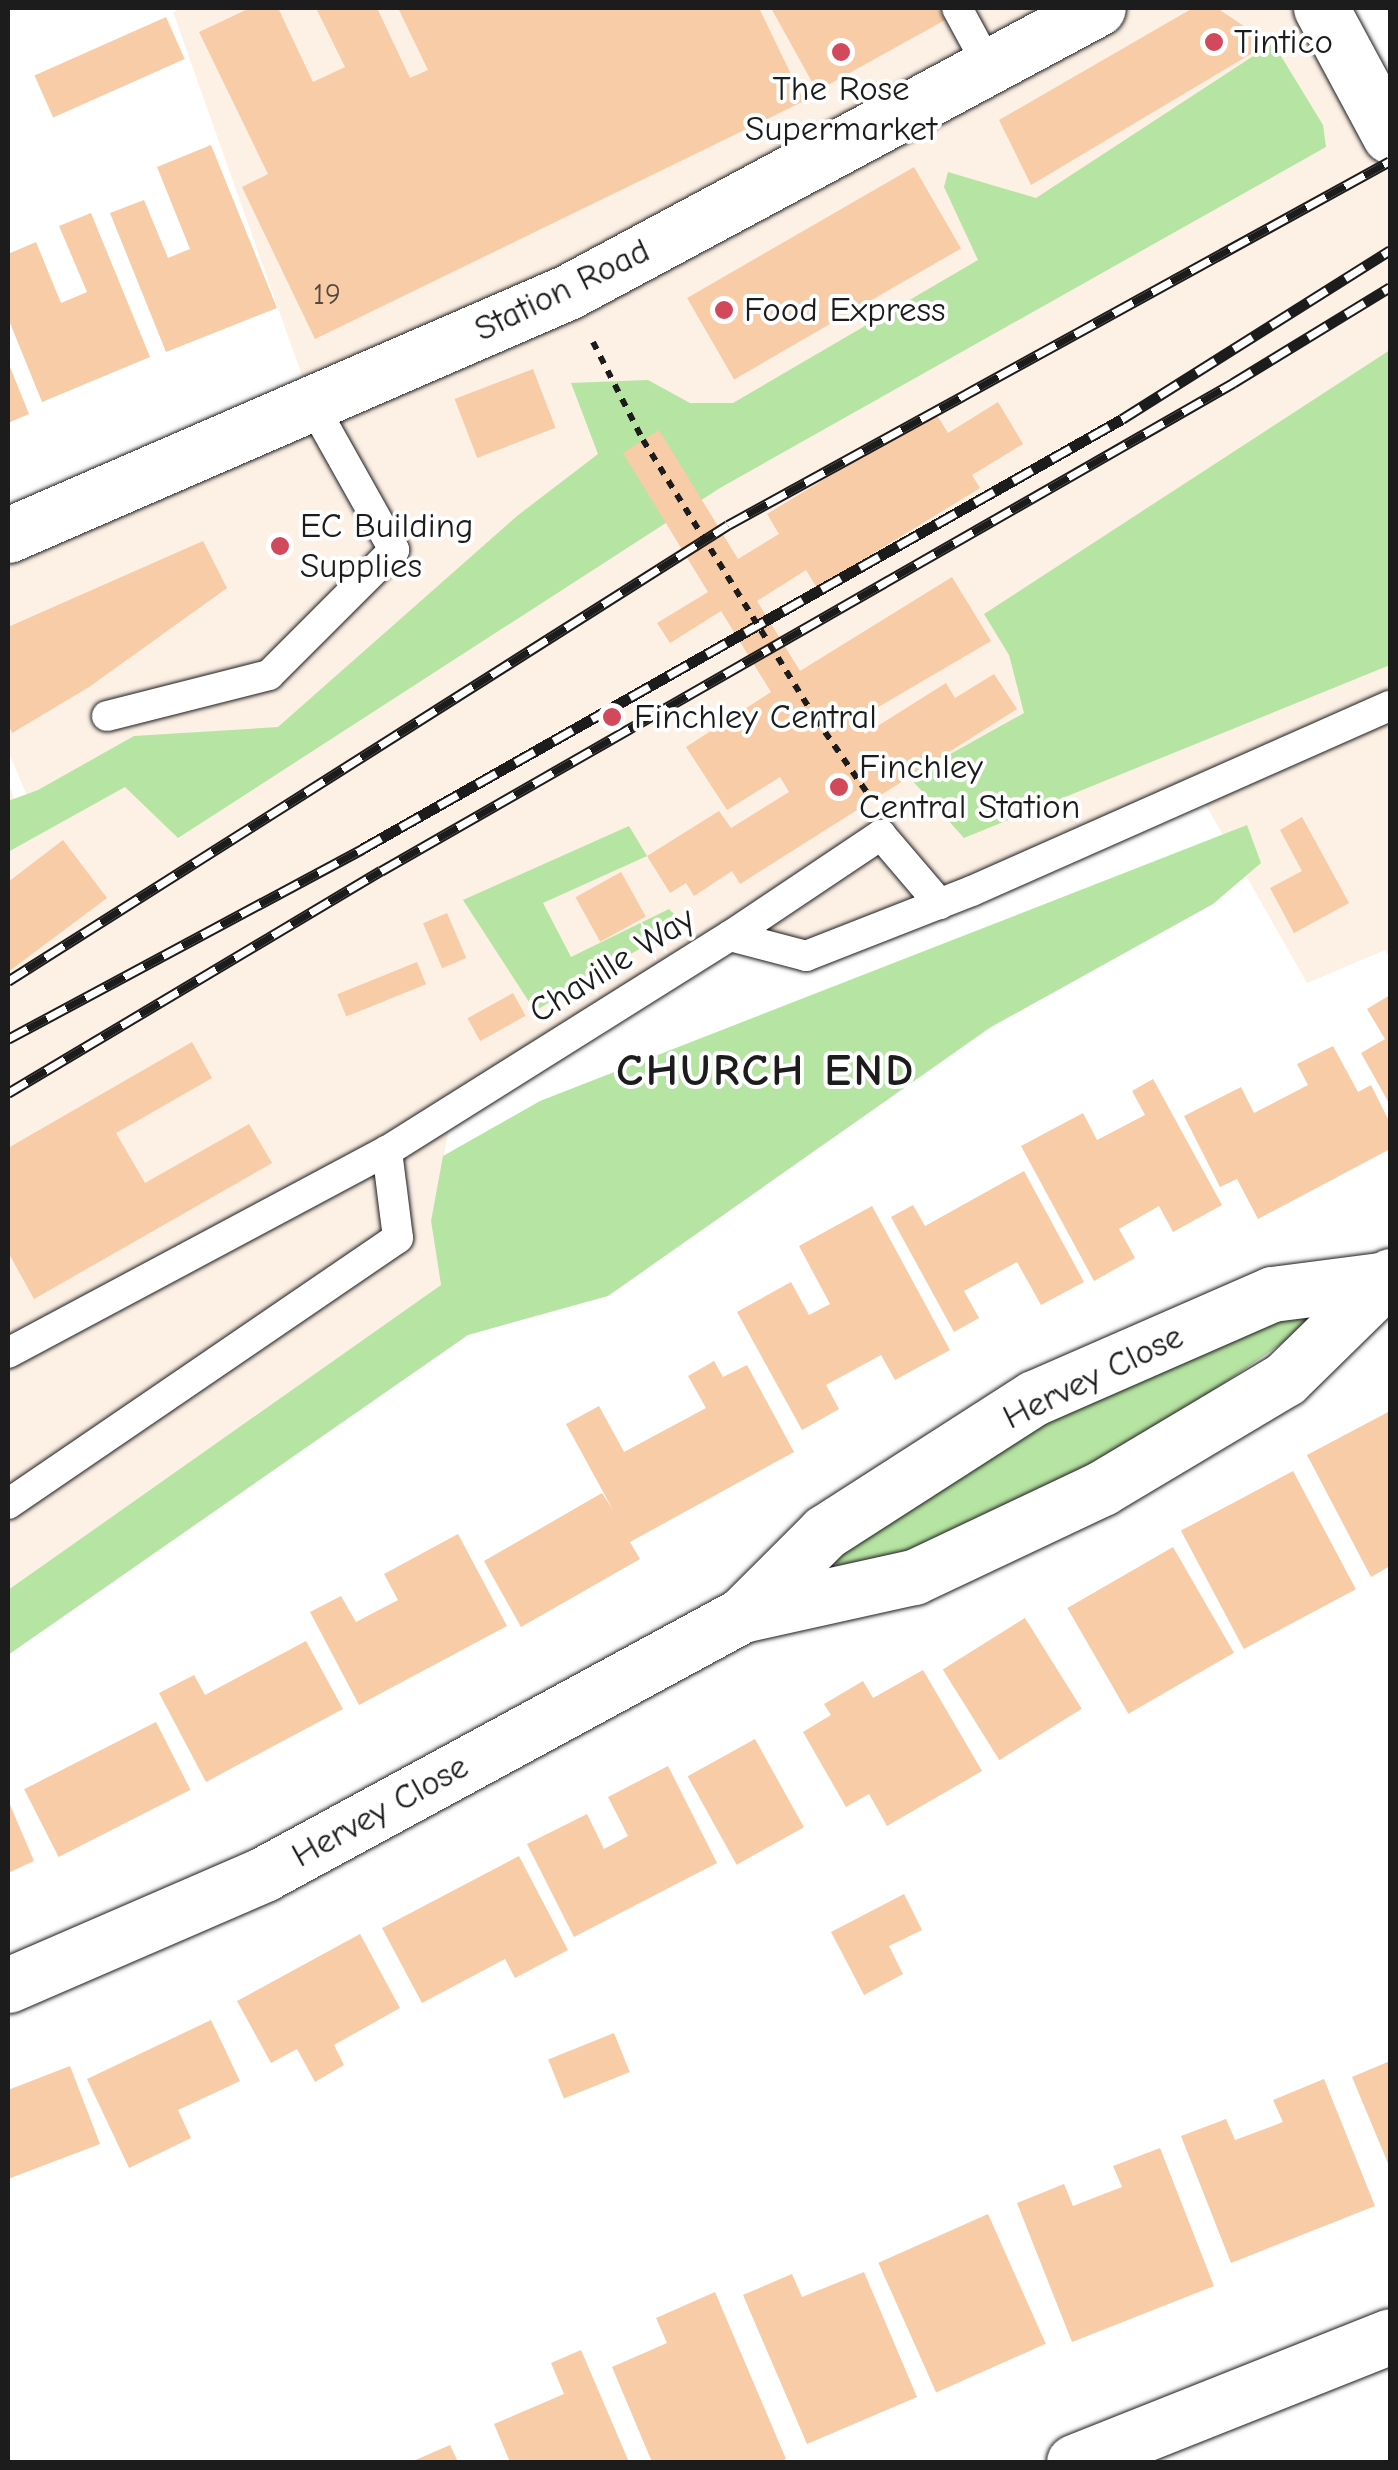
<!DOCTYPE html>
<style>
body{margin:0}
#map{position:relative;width:1398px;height:2470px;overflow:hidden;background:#fff;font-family:"Comic Neue",sans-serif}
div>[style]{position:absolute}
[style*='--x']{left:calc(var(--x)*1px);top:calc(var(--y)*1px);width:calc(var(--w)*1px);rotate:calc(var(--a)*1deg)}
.built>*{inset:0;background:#fdf0e5}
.green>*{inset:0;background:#b6e4a2}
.building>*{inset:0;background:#f8cca7;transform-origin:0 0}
.path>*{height:6px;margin-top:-3px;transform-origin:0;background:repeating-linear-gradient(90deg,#1c1c1c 0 8px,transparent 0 16px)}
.roads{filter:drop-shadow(0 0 2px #1c1c1c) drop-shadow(0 0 2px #1c1c1c)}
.lane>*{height:30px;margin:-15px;padding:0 15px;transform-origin:15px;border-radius:15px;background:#fff}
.street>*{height:55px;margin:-27.5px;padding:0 27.5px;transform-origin:27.5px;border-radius:27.5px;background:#fff}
.primary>*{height:55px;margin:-27.5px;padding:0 27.5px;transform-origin:27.5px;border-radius:27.5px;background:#fff}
.rail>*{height:11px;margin-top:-5.5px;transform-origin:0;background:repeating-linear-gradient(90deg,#fff 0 22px,#1c1c1c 0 44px);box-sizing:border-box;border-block:2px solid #1c1c1c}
.path-bridge>*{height:6px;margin-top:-3px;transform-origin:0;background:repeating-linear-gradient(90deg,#1c1c1c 0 8px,transparent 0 16px)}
.dots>*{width:28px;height:28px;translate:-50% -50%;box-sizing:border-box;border:5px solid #fff;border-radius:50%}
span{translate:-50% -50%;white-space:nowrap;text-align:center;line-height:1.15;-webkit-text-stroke:8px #fff;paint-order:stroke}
.number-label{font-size:30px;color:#53483f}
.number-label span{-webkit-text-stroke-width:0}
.poi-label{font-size:35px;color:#1c1c1c}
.left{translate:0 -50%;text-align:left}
.street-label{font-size:35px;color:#1c1c1c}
.district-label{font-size:45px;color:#1c1c1c;font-weight:700;letter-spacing:2.5px}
.frame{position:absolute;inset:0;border:10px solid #1c1c1c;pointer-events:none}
</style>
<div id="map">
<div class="built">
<div style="clip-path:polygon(182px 8px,1320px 8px,1390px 136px,1390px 959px,1385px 950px,1307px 983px,1199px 793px,806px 956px,729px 937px,452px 1113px,431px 1221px,441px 1285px,8px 1590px,8px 791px,11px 789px,23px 835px,40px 826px,8px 751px,8px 534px,312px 404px,173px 12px)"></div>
</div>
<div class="green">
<div style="clip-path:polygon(1273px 43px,1323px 125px,1326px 147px,720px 488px,178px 838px,125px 787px,8px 852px,8px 801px,38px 790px,134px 736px,278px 727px,517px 516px,598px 454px,571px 383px,648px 380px,690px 403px,733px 403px,978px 260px,944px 187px,948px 172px,1036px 198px)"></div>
<div style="clip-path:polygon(1390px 350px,1390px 665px,964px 838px,909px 777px,1024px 713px,1009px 655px,984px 614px)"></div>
<div style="clip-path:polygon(1247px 825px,1261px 863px,1213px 904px,991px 1027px,608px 1296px,468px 1335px,8px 1655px,8px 1590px,441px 1285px,431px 1221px,443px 1156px,540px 1101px)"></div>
<div style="clip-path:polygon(629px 826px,647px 856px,543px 903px,571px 957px,669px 909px,683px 923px,535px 1011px,463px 900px)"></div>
<div style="clip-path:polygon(1321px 1303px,1322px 1316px,1158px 1428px,952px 1540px,844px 1574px,830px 1556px,1015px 1437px,1125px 1379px)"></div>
</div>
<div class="building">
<div style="clip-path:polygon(250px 8px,278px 8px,313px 82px,345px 67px,316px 8px,377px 8px,410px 78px,428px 70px,398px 8px,759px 8px,804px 101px,315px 339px,242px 187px,268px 174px,199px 32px)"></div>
<div style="clip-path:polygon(771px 8px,938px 8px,945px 20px,817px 91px)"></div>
<div style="clip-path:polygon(1193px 8px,1217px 8px,1269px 43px,1031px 185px,999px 120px)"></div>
<div style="left:166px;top:17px;width:46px;height:144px;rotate:66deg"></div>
<div style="clip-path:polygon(211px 145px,277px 308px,166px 352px,110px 213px,144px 200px,168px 258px,190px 249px,157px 167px)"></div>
<div style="left:914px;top:167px;width:94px;height:262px;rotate:60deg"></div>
<div style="clip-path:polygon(91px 213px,150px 357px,42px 402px,8px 318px,8px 254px,36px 242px,61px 303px,87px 292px,59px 226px)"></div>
<div style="clip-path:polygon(8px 362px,29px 414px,8px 423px)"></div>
<div style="left:533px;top:369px;width:63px;height:84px;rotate:69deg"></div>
<div style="clip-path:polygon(998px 402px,1023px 444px,972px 475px,980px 488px,817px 588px,806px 570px,757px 601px,800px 671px,952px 577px,991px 641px,856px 720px,865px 734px,946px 683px,955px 698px,994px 674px,1017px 709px,740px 884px,732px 871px,694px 896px,686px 883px,670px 893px,647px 856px,719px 811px,731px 828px,789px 792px,780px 777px,727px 810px,686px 747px,771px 692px,721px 611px,670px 643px,657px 623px,708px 592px,623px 453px,659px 430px,738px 559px,779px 534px,767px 514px,935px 412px,948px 433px)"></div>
<div style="clip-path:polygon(203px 541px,227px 588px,89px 687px,12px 733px,8px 724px,8px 627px)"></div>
<div style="clip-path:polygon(1302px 817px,1349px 903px,1294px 933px,1270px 888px,1302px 871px,1280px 830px)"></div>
<div style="clip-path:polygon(63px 840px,107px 898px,8px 972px,8px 882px)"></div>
<div style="left:621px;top:872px;width:51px;height:52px;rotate:61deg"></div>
<div style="left:447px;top:913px;width:49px;height:26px;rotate:67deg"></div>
<div style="left:417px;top:962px;width:24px;height:86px;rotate:68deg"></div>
<div style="left:513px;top:993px;width:26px;height:52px;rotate:61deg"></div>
<div style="clip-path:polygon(1390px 995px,1390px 1105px,1361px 1053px,1385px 1039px,1367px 1009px)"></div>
<div style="clip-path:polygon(192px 1042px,212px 1078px,116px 1133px,145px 1183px,249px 1124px,272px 1163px,34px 1299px,8px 1252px,8px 1148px)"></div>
<div style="clip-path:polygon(1333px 1046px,1358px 1092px,1371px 1085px,1390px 1123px,1390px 1149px,1258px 1219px,1237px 1179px,1220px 1187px,1184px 1116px,1241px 1087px,1254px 1113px,1308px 1085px,1297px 1064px)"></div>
<div style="clip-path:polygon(1153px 1079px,1222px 1205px,1173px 1232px,1159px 1206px,1119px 1229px,1135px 1258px,1094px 1281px,1021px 1146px,1083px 1113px,1097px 1140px,1145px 1115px,1132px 1091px)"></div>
<div style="clip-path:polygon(1024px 1171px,1084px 1282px,1041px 1305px,1017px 1262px,964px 1291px,979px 1318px,954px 1332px,891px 1217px,913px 1205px,925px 1226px)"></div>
<div style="clip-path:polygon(872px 1206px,950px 1350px,895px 1380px,881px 1355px,826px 1385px,839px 1409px,802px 1430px,737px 1312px,791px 1282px,809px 1315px,830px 1304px,799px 1246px)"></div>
<div style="clip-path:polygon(714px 1361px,723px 1377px,747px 1365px,794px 1452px,630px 1542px,640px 1559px,521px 1627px,484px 1561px,602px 1493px,613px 1510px,566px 1424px,599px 1406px,624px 1452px,706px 1408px,688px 1376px)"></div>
<div style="clip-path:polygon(1390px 1411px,1390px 1566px,1371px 1577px,1307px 1455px)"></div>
<div style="left:1293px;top:1471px;width:134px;height:127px;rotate:62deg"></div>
<div style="clip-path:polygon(458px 1534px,507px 1626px,359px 1705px,310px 1612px,341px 1596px,356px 1622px,398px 1600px,384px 1574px)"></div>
<div style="left:1173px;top:1547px;width:122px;height:122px;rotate:60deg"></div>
<div style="left:1025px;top:1618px;width:107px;height:97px;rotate:58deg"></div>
<div style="clip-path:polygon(306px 1641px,343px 1709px,206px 1782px,159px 1693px,194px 1675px,205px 1695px)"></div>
<div style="clip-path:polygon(923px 1670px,982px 1771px,887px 1826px,869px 1794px,846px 1807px,803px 1732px,831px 1715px,824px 1704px,863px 1681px,873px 1698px)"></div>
<div style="left:156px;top:1722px;width:76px;height:148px;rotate:63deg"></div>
<div style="left:755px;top:1739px;width:101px;height:77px;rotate:61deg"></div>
<div style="clip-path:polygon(668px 1766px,717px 1863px,574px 1937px,527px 1844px,587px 1814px,604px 1849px,628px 1836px,608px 1797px)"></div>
<div style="clip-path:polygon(8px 1800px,34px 1861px,8px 1873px)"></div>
<div style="clip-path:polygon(519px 1856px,568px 1950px,515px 1978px,505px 1959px,422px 2003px,382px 1928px)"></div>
<div style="clip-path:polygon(904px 1894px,922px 1930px,889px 1946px,903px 1974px,864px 1995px,831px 1932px)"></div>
<div style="clip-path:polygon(360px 1934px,400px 2008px,334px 2045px,344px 2065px,315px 2082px,297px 2049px,271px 2063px,237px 2001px)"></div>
<div style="clip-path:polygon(211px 2020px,240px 2081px,178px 2110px,191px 2138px,129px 2168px,87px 2079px)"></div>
<div style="left:614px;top:2033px;width:42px;height:71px;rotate:68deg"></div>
<div style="clip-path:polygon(1390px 2061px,1390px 2168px,1352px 2077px)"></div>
<div style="clip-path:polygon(70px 2066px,100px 2144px,8px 2179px,8px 2090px)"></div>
<div style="clip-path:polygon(1324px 2079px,1375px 2206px,1231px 2263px,1181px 2136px,1226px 2119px,1235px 2140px,1283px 2122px,1273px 2100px)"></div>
<div style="clip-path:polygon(1160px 2148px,1214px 2286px,1072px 2342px,1017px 2203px,1064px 2184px,1073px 2206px,1122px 2187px,1113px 2166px)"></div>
<div style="left:988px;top:2214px;width:142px;height:120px;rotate:66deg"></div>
<div style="clip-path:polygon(864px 2272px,917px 2397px,807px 2444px,743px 2295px,792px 2274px,802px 2297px)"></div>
<div style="clip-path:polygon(715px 2292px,786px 2459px,779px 2462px,652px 2462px,612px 2367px,667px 2343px,656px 2318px)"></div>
<div style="clip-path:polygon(581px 2350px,629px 2462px,510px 2462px,494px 2424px,564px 2394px,551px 2363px)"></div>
<div style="clip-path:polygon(450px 2445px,458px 2462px,411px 2462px)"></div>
</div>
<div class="path">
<div style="--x:593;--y:342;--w:110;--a:63"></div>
<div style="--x:816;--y:719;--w:91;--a:55.3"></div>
</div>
<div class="roads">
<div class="lane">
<div style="--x:957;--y:8;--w:67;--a:61.5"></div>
<div style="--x:107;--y:716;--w:167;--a:-14.2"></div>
<div style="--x:269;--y:675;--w:177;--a:-45"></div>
<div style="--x:394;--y:550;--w:167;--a:-119.3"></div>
<div style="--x:730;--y:936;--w:79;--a:14.7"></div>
<div style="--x:806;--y:956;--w:178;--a:-21.4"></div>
<div style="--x:972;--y:891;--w:457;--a:-23.9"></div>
<div style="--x:8;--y:1353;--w:429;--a:-28.1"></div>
<div style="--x:387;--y:1151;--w:405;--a:-32.1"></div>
<div style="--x:730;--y:936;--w:182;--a:-33.8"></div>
<div style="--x:881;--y:835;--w:91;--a:49.5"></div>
<div style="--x:8;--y:1504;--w:472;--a:-34.3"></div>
<div style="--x:398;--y:1238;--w:88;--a:-97.2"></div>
</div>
<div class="street">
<div style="--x:8;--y:535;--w:610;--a:-23.46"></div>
<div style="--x:568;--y:292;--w:601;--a:-28.18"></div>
<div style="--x:742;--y:1615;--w:117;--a:-45"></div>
<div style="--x:825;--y:1532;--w:248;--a:-32.7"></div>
<div style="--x:1034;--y:1398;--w:260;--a:-23.6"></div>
<div style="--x:1272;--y:1294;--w:111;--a:-7.3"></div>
<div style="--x:8;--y:1985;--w:279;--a:-23.4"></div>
<div style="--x:264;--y:1874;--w:544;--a:-28.45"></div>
<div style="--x:742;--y:1615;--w:176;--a:-12.5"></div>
<div style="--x:914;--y:1577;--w:208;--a:-25.3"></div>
<div style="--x:1102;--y:1488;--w:213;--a:-30.8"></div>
<div style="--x:1285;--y:1379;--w:147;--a:-44.4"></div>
<div style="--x:1074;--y:2462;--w:340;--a:-21.7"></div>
</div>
<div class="primary">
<div style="--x:1321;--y:8;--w:145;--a:61.7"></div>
</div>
</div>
<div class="rail">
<div style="--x:8;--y:981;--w:852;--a:-32.35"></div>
<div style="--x:728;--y:525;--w:755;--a:-28.8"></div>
<div style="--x:8;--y:1039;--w:402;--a:-28.2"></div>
<div style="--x:362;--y:849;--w:873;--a:-29.5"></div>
<div style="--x:1122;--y:419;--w:317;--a:-32.2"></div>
<div style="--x:8;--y:1093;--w:434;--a:-30.8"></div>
<div style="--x:381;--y:871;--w:982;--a:-29.8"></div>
<div style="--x:1233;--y:383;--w:184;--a:-31.4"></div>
</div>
<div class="path-bridge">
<div style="--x:643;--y:440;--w:328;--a:58.2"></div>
</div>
<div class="dots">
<div style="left:1214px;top:42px;background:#d1495b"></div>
<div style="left:841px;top:52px;background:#d1495b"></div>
<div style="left:724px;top:310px;background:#d1495b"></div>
<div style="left:280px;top:546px;background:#d1495b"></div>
<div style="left:612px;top:717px;background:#d1495b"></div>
<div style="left:839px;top:787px;background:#d1495b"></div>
</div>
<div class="number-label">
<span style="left:327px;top:295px">19</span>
</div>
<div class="poi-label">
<span class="left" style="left:1234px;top:42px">Tintico</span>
<span style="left:841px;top:109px">The Rose<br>Supermarket</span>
<span class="left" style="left:744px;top:310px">Food Express</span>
<span class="left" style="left:300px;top:546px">EC Building<br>Supplies</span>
<span class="left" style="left:634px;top:717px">Finchley Central</span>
<span class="left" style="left:859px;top:787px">Finchley<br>Central Station</span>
</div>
<div class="street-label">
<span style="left:562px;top:290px;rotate:-26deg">Station Road</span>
<span style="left:612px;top:965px;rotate:-32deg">Chaville Way</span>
<span style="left:1093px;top:1377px;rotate:-26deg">Hervey Close</span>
<span style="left:380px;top:1811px;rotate:-29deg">Hervey Close</span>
</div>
<div class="district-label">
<span style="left:766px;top:1071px">CHURCH END</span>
</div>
<div class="frame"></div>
</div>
